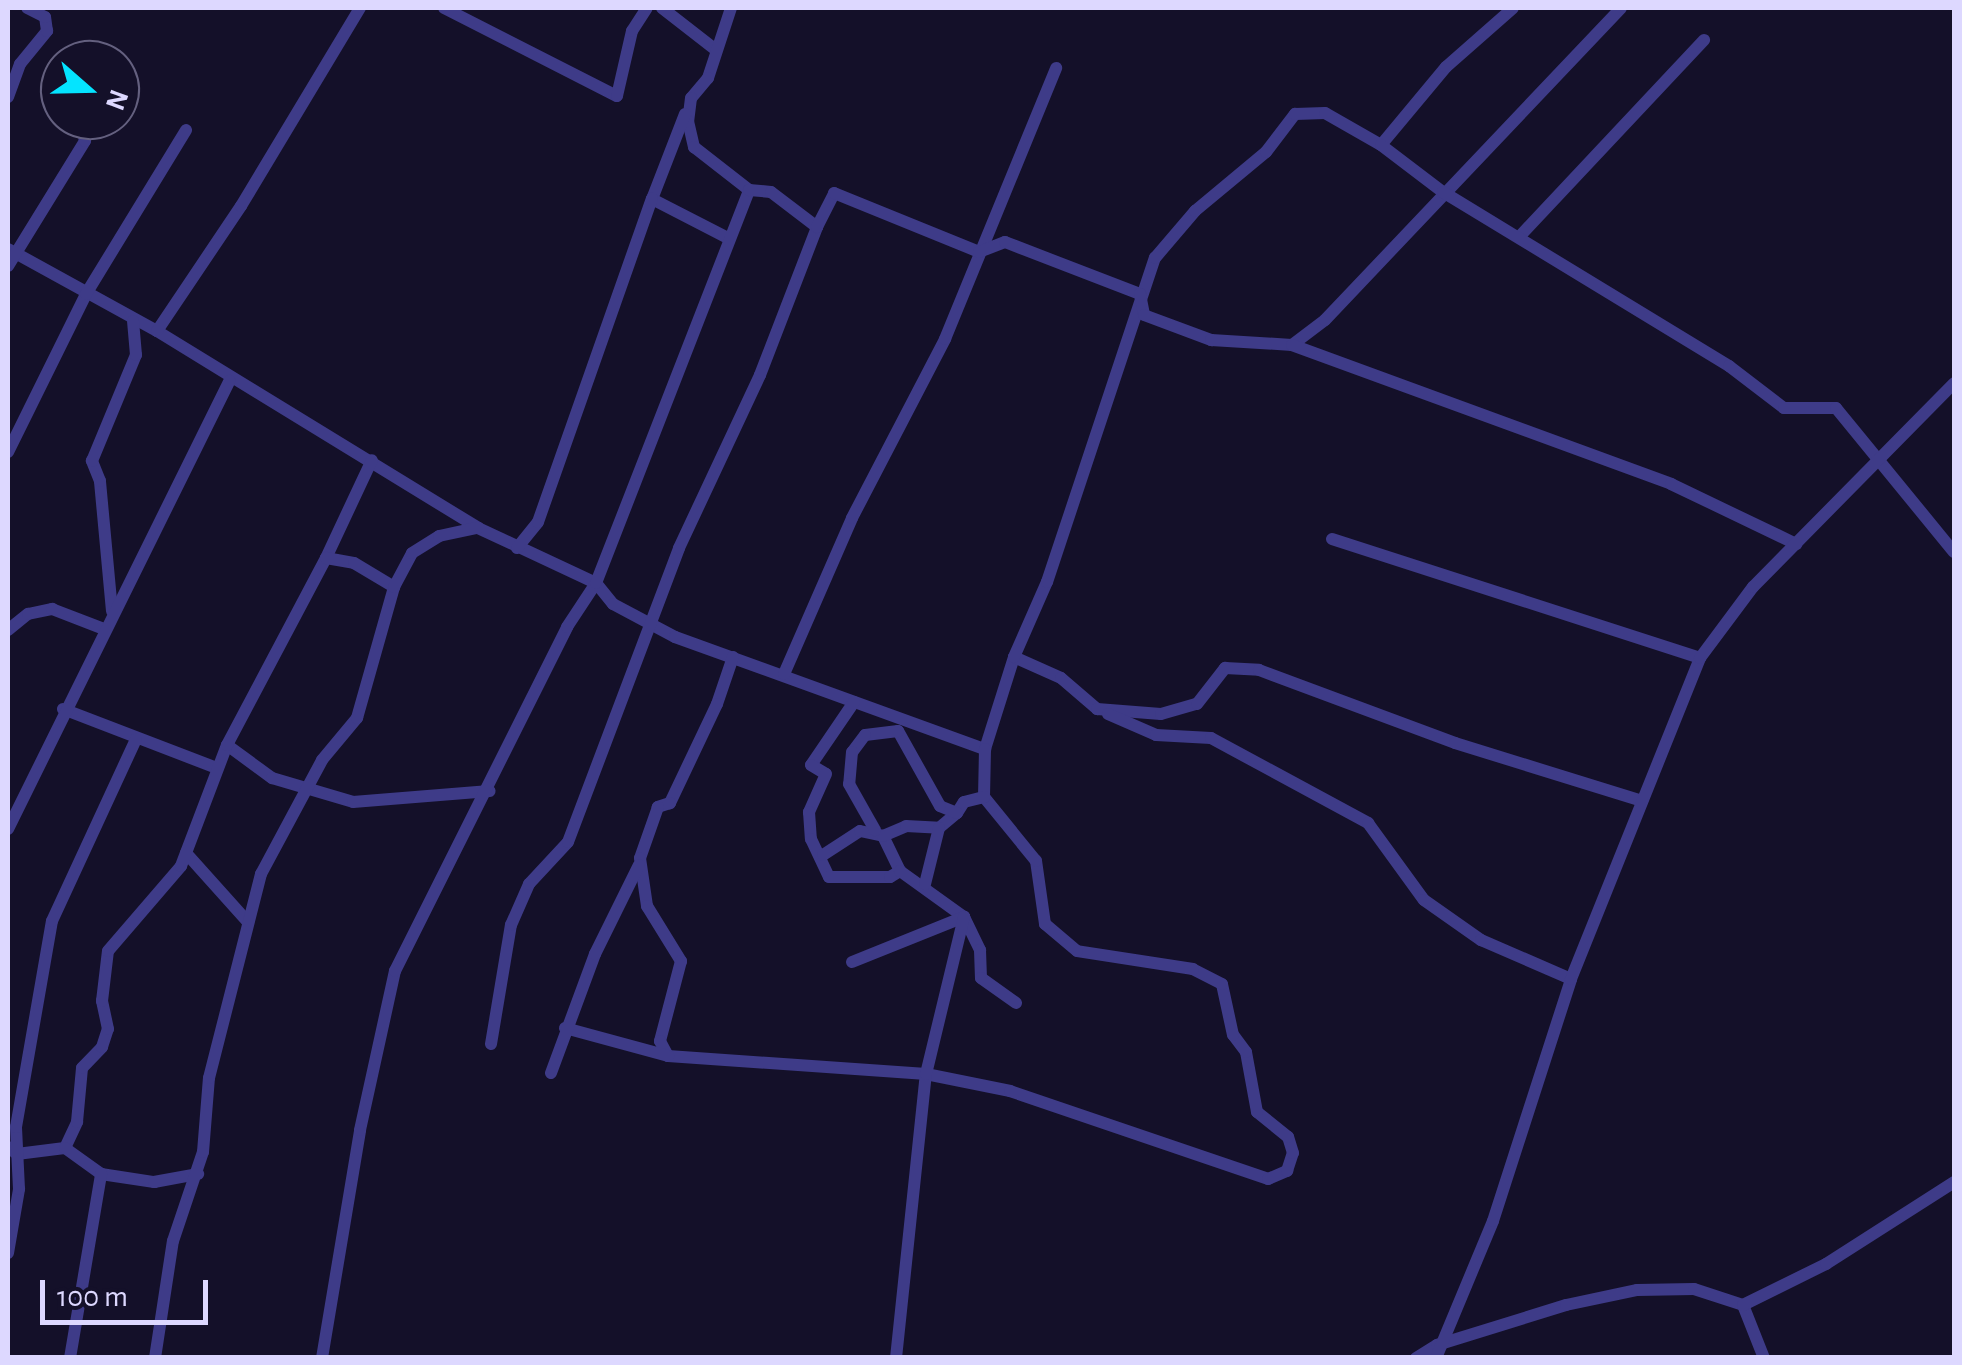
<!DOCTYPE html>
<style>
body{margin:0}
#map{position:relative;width:1962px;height:1365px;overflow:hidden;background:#141029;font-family:"Alegreya Sans",sans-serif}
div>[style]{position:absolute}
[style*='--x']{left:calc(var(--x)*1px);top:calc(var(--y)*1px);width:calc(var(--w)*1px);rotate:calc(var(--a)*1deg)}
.minor>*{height:12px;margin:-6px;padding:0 6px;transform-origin:6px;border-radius:6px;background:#3e3b88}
span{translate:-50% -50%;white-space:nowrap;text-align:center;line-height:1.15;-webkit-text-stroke:8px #141029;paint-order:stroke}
.frame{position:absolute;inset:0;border:10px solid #ddd8ff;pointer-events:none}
.north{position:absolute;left:40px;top:40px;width:100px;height:100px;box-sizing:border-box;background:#141029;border:2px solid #64607f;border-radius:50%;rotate:110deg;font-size:28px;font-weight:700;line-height:40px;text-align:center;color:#ddd8ff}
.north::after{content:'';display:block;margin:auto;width:35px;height:45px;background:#04e4ff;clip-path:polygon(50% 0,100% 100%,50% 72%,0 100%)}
.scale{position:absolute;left:40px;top:1280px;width:168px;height:45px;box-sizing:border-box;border:5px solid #ddd8ff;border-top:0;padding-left:12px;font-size:30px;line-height:35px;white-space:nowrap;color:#ddd8ff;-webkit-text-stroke:8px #141029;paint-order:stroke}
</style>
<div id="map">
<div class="minor">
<div style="--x:444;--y:8;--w:194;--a:27"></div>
<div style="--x:617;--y:96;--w:67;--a:-77"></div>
<div style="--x:632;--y:31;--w:27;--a:-57"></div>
<div style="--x:662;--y:8;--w:68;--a:37.9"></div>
<div style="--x:731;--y:8;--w:74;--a:108.2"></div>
<div style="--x:708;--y:78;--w:26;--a:130"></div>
<div style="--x:691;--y:98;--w:23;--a:97"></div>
<div style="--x:688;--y:121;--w:27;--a:77"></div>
<div style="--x:694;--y:147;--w:70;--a:38"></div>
<div style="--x:8;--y:97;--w:35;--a:-70"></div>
<div style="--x:20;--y:64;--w:43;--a:-50.7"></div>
<div style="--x:47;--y:31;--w:14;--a:-98"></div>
<div style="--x:45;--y:17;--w:20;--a:-153"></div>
<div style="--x:685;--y:114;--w:91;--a:111.2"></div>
<div style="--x:652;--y:199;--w:85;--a:27.2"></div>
<div style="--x:1381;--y:145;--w:102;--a:-50.2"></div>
<div style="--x:1446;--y:67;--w:89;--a:-41.4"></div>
<div style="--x:1520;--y:236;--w:269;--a:-46.8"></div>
<div style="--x:8;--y:249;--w:170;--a:28.8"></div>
<div style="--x:157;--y:331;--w:377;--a:31.5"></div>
<div style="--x:478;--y:528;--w:130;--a:25"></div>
<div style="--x:596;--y:583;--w:27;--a:51"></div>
<div style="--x:613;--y:604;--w:70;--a:28"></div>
<div style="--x:675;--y:637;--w:330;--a:19.9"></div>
<div style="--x:985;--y:749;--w:96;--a:-72.5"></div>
<div style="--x:1014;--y:657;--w:51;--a:24.1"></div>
<div style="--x:1061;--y:678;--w:48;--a:40.7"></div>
<div style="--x:1097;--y:709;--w:64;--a:4.5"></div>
<div style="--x:1161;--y:714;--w:37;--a:-16"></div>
<div style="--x:1197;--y:704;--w:46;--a:-52.1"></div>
<div style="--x:1225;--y:668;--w:34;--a:3"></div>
<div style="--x:1259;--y:670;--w:209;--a:20.4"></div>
<div style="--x:1455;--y:743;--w:196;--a:17.2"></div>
<div style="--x:8;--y:266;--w:147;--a:-58.4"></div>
<div style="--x:85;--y:141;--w:21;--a:-101"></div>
<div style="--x:157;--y:331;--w:151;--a:-56.1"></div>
<div style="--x:241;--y:206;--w:231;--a:-59"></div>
<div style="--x:1292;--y:345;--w:41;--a:-37.1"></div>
<div style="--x:1325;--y:320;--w:430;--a:-46.5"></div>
<div style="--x:8;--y:452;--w:176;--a:-63.7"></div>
<div style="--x:86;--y:294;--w:192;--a:-58.6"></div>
<div style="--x:1332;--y:539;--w:387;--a:17.9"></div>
<div style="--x:517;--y:548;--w:33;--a:-51"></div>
<div style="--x:538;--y:522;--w:343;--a:-70.6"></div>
<div style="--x:326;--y:558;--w:108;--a:-64.9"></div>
<div style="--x:112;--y:611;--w:131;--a:-95.3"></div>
<div style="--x:100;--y:481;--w:22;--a:-112"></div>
<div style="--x:92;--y:461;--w:115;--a:-67.5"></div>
<div style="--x:136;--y:355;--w:34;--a:-95"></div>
<div style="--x:8;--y:630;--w:26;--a:-39"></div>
<div style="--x:28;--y:614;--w:25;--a:-12"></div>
<div style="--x:52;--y:609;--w:56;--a:21"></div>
<div style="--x:733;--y:657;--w:50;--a:108.8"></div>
<div style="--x:717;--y:704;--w:110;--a:115.4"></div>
<div style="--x:670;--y:803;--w:13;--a:162"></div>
<div style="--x:658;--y:807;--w:54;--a:109.4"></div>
<div style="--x:640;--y:858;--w:49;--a:81.7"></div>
<div style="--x:647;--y:906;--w:65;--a:58.3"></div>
<div style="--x:681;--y:961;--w:83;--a:104.7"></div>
<div style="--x:660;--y:1041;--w:17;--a:62"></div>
<div style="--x:668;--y:1056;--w:259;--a:4"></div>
<div style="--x:926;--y:1074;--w:86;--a:11.4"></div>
<div style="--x:1010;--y:1091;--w:273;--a:18.8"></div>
<div style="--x:1268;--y:1179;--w:21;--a:-23"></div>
<div style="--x:1287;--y:1171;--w:19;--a:-72"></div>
<div style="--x:1293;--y:1153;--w:17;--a:-107"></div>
<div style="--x:1288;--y:1137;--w:40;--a:-141"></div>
<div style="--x:1257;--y:1112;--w:61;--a:-100.4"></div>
<div style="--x:1246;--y:1052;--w:21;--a:-127"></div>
<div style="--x:1233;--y:1035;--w:52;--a:-102.2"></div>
<div style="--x:1222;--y:984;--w:33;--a:-153"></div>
<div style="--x:1193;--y:969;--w:117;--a:-171.2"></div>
<div style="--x:1077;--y:951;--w:42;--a:-139.8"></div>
<div style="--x:1045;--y:924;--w:64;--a:-98.1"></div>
<div style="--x:1036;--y:861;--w:82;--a:-129.1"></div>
<div style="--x:984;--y:797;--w:48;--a:-88.8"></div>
<div style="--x:1014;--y:657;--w:82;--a:-66.3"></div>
<div style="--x:1047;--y:582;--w:342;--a:-71.6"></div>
<div style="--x:1155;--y:258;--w:62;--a:-49.6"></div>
<div style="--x:1195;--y:211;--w:92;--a:-39.7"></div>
<div style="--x:1266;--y:152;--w:48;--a:-52.7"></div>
<div style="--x:1295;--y:114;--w:30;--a:-2"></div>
<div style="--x:1325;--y:113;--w:64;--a:29.7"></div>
<div style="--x:1381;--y:145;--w:78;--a:37.2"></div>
<div style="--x:1443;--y:192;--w:335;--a:31.3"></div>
<div style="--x:1729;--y:366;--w:69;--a:37.4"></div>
<div style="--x:1784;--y:408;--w:52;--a:0"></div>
<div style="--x:1836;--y:408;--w:186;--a:50.7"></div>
<div style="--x:784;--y:674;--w:170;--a:-66.4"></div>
<div style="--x:852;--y:518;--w:202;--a:-62.5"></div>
<div style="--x:945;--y:339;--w:293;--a:-67.7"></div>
<div style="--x:854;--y:702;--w:76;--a:124.3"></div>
<div style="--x:811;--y:765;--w:17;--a:31"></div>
<div style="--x:826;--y:774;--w:42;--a:114.1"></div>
<div style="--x:809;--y:812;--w:27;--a:86"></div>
<div style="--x:811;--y:839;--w:42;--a:64.7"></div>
<div style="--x:829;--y:877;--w:61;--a:0"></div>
<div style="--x:890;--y:877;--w:12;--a:-31"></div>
<div style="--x:63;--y:709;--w:165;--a:21"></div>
<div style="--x:1108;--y:714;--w:52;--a:23.6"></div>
<div style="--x:1156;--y:735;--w:55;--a:3.1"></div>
<div style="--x:1211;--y:738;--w:179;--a:28.4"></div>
<div style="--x:1368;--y:823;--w:95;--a:54"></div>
<div style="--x:1424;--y:900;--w:70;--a:35.1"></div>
<div style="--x:1481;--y:940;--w:98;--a:23.4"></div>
<div style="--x:227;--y:745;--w:56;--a:36.3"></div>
<div style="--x:272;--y:778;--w:84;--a:16.5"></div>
<div style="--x:353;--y:802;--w:137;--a:-4.6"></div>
<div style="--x:957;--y:813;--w:13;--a:-58"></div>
<div style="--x:964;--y:802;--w:21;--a:-14"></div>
<div style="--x:8;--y:829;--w:500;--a:-63.7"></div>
<div style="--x:883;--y:836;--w:39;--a:64"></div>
<div style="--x:900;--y:871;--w:79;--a:35.7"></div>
<div style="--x:964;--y:917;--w:37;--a:64"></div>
<div style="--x:980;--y:950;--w:28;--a:88"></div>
<div style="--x:981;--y:978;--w:43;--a:35.5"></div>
<div style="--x:186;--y:853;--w:93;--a:48.1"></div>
<div style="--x:823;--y:855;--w:44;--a:-33"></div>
<div style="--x:860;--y:831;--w:24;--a:12"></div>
<div style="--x:883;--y:836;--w:25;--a:-23"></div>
<div style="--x:906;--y:826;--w:33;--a:3"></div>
<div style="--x:939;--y:828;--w:23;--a:-40"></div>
<div style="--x:957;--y:813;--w:18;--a:-158"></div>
<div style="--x:940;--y:806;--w:86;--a:-119.2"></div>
<div style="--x:898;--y:731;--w:33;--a:173"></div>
<div style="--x:865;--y:735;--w:21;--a:127"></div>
<div style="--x:852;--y:752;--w:32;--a:95"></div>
<div style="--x:849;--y:784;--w:53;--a:60.5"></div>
<div style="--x:925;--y:884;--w:58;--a:-76"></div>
<div style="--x:852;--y:962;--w:121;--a:-21.9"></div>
<div style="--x:565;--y:1028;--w:107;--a:15.2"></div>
<div style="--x:491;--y:1044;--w:121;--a:-80.5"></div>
<div style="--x:511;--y:925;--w:45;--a:-66.3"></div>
<div style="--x:529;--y:884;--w:57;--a:-47.1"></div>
<div style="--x:568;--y:842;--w:314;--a:-69.3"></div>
<div style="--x:679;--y:548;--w:191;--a:-64.9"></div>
<div style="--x:760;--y:375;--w:159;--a:-68.9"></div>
<div style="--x:551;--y:1073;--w:127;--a:-69.7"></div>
<div style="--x:595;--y:954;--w:99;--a:-63.7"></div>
<div style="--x:8;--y:1147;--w:11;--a:38"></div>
<div style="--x:17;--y:1154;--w:48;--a:-7.1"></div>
<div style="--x:65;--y:1148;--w:29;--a:-65"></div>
<div style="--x:77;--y:1122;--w:54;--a:-84.7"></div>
<div style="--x:82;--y:1068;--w:29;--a:-46"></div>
<div style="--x:102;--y:1047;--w:19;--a:-72"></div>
<div style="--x:108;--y:1029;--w:29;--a:-102"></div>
<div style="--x:102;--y:1001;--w:50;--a:-83.2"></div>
<div style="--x:108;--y:951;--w:112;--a:-49.3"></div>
<div style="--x:181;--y:866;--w:129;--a:-69.2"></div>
<div style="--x:227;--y:745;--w:212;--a:-62.1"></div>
<div style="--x:326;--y:558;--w:28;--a:10"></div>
<div style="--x:354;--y:563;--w:47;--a:31"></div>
<div style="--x:65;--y:1148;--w:44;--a:35.8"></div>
<div style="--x:101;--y:1174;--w:54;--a:8.6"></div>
<div style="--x:154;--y:1182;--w:45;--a:-10.3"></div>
<div style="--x:8;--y:1253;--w:65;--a:-80.2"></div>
<div style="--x:19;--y:1189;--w:62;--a:-92.8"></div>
<div style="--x:16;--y:1127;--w:209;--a:-80.1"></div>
<div style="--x:52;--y:921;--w:200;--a:-65.2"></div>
<div style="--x:1743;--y:1305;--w:57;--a:68.4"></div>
<div style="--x:70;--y:1358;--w:187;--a:-80.4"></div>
<div style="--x:155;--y:1358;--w:118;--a:-81.3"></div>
<div style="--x:173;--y:1241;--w:94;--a:-71.4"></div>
<div style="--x:203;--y:1152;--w:74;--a:-85.4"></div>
<div style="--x:209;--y:1078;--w:211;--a:-75.7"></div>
<div style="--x:261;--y:874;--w:129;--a:-61.8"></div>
<div style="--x:322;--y:760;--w:55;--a:-50.2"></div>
<div style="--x:357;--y:718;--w:136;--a:-74.2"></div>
<div style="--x:394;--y:587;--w:38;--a:-62"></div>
<div style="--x:412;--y:553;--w:32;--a:-32"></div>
<div style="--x:439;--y:536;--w:40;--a:-12"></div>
<div style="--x:322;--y:1358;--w:231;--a:-80.5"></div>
<div style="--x:360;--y:1130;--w:163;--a:-77.6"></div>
<div style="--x:395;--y:971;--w:385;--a:-63.4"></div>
<div style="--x:567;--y:627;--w:53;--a:-56.6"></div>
<div style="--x:596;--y:583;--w:422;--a:-68.7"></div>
<div style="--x:749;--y:190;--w:22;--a:5"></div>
<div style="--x:771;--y:192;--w:58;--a:37.3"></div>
<div style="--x:817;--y:227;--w:38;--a:-63"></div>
<div style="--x:834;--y:193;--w:157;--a:22.1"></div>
<div style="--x:979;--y:252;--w:28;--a:-21"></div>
<div style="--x:1005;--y:242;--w:145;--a:21.1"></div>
<div style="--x:1140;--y:294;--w:21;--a:79"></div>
<div style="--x:1144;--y:315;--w:72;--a:20.5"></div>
<div style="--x:1211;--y:340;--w:81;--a:3.5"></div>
<div style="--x:1292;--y:345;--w:404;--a:20.1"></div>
<div style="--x:1671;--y:484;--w:139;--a:25.6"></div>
<div style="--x:896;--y:1358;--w:286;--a:-84"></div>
<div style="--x:926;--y:1074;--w:162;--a:-76.4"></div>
<div style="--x:1416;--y:1358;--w:25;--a:-32"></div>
<div style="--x:1437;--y:1345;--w:135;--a:-17.2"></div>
<div style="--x:1566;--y:1305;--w:73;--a:-11.9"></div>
<div style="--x:1637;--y:1290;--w:57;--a:-1"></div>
<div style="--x:1694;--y:1289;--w:52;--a:18.1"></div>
<div style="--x:1743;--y:1305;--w:93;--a:-26.3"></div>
<div style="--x:1826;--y:1264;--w:152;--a:-32.6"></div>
<div style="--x:1436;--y:1358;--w:148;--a:-67.4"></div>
<div style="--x:1493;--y:1221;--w:254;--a:-72.1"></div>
<div style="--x:1571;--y:979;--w:346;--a:-68.1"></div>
<div style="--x:1700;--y:658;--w:89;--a:-53.3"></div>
<div style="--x:1753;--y:587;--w:286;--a:-45.4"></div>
</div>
<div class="frame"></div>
<div class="north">N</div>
<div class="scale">100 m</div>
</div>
